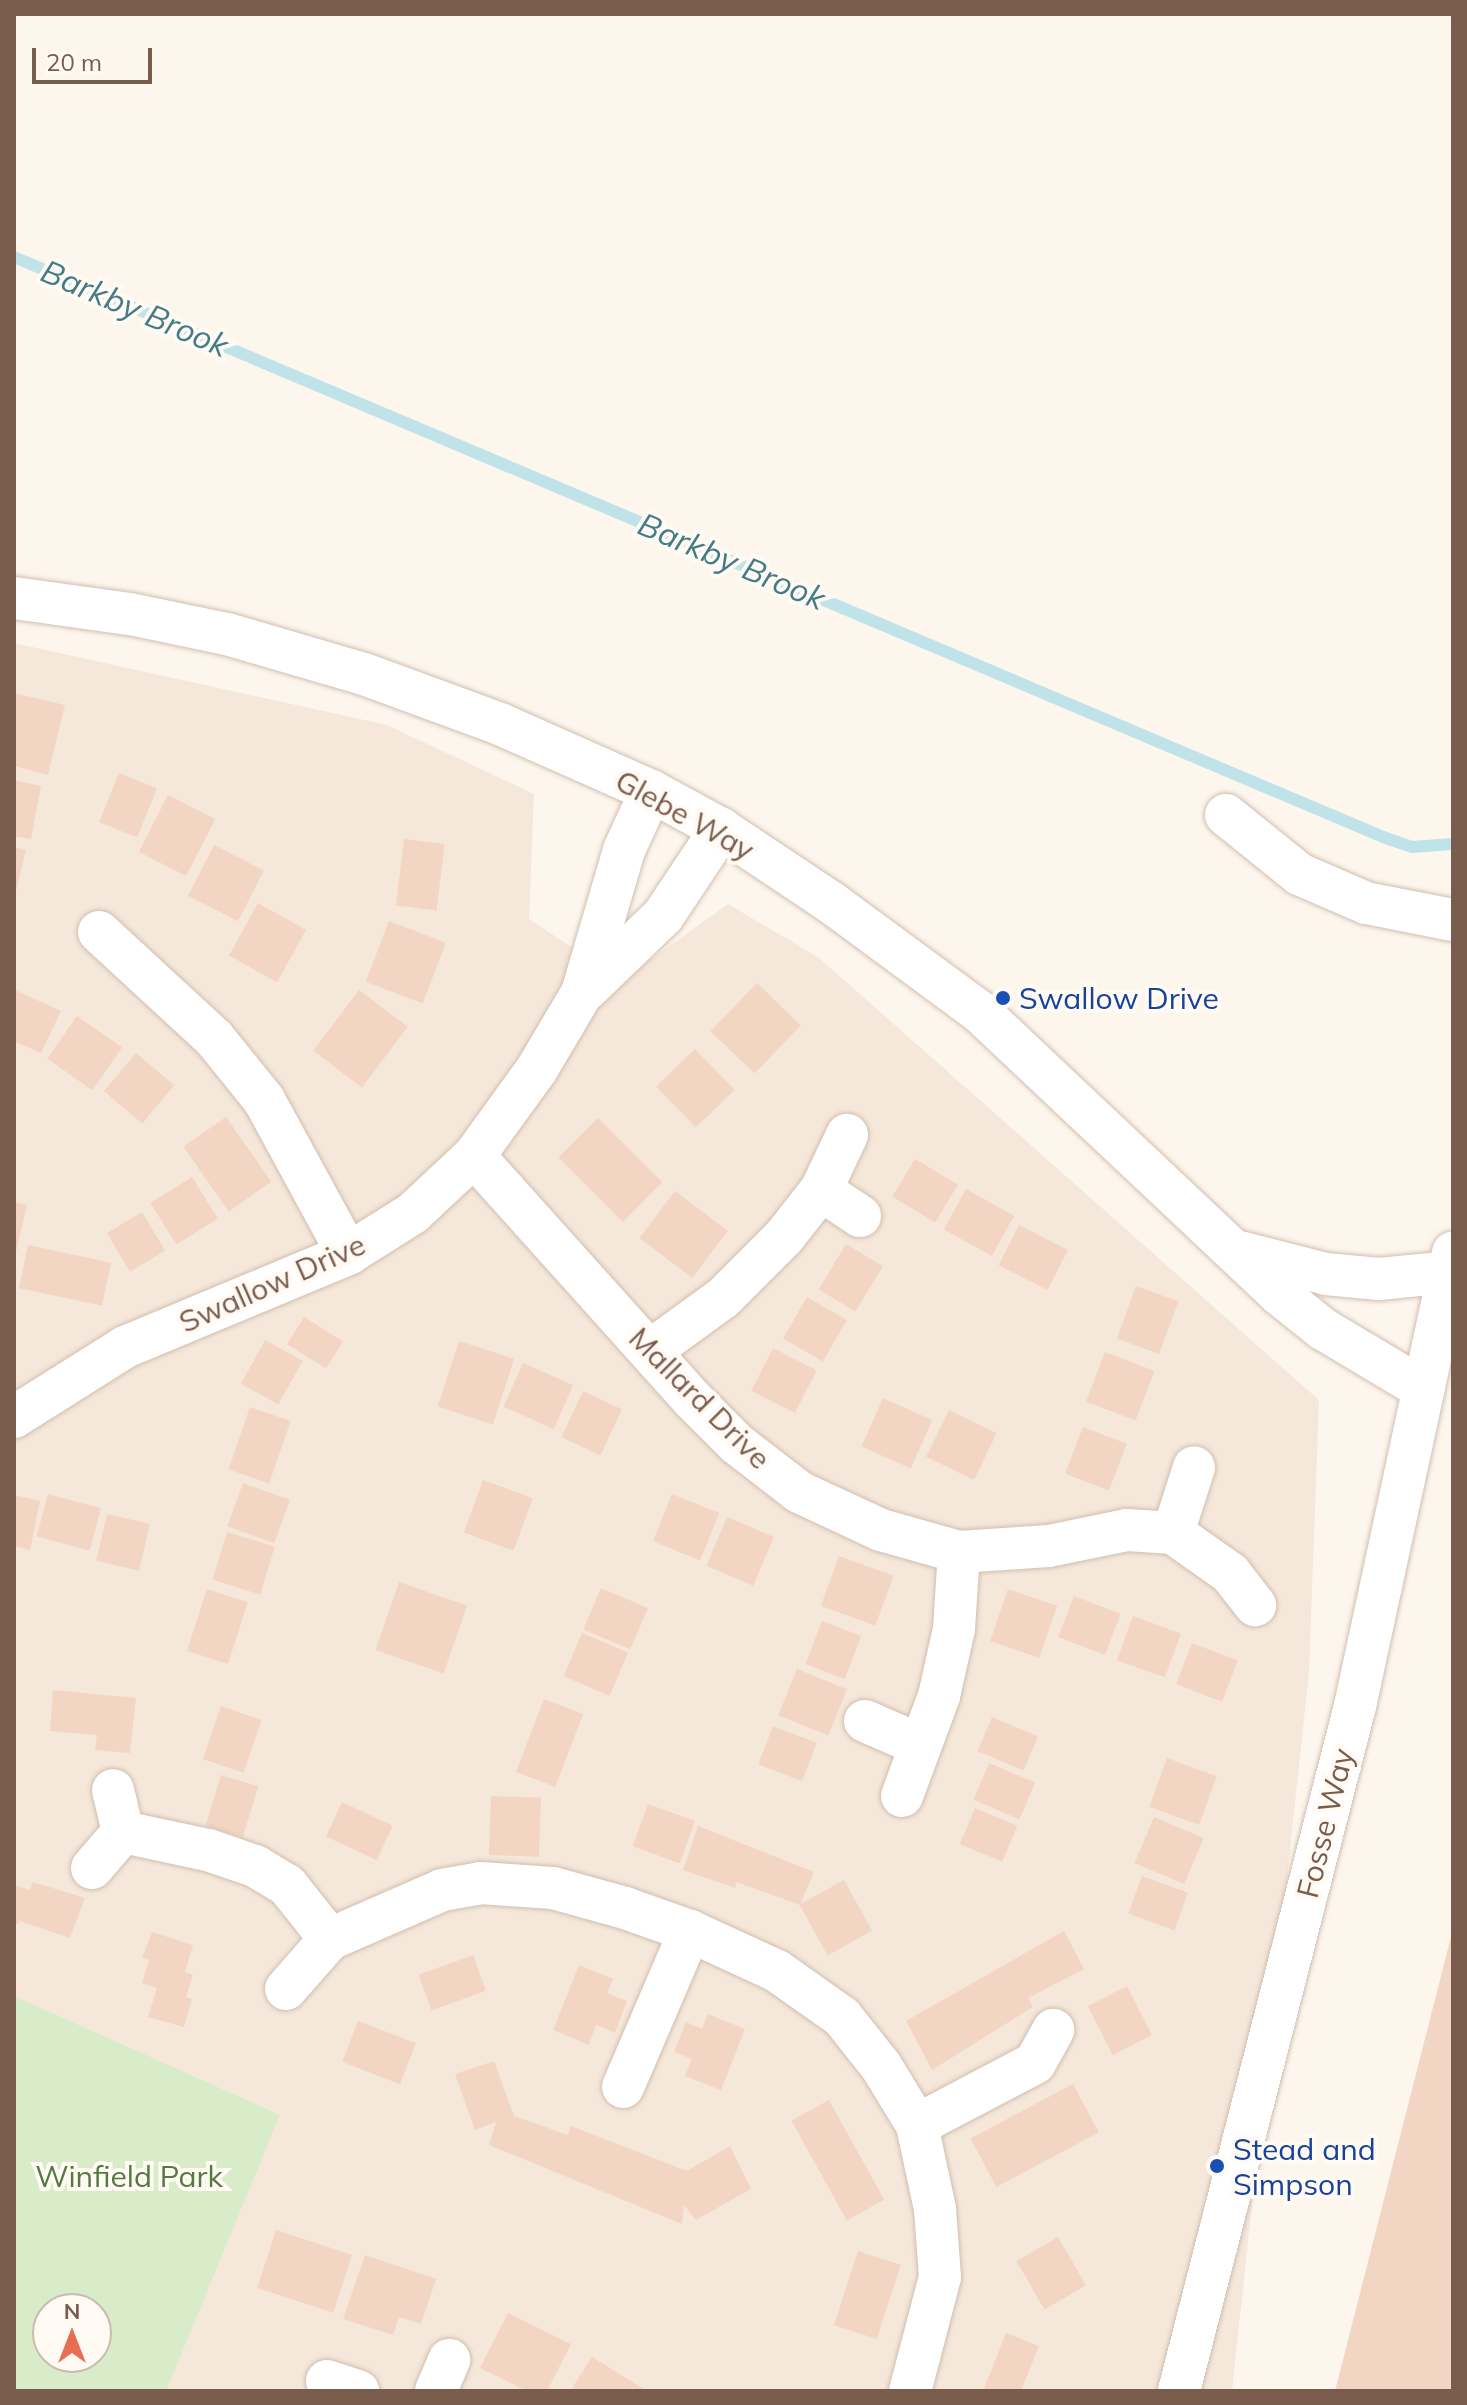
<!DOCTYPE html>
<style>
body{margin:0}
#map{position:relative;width:1467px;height:2405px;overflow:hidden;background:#fdf6ec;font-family:Mulish,sans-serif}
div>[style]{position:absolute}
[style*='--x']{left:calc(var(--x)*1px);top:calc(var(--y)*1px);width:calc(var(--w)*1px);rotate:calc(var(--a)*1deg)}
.residential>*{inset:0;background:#f5e8da}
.green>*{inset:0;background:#d8ecc9}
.stream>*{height:12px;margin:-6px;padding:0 6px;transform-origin:6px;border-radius:6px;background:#bfe3e8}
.building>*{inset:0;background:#f3d5c3;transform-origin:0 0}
.roads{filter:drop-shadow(0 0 2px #d1beb0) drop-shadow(0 0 2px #d1beb0)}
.minor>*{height:42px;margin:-21px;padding:0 21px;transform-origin:21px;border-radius:21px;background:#fff}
.dots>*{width:22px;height:22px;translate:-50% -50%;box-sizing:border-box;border:4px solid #fffaf3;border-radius:50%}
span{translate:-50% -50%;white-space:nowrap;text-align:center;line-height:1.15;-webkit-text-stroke:8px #fffaf3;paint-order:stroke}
.street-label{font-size:30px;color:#7a5c4d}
.transit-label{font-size:30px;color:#164399}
.left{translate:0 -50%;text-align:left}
.park-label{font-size:30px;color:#537a41}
.water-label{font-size:32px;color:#437c86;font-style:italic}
.frame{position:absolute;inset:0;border:16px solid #7a5c4d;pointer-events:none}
.north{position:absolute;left:32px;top:2293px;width:80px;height:80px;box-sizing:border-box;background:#fffaf3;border:2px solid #cabbb1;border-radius:50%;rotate:0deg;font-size:22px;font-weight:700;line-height:32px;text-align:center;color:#7a5c4d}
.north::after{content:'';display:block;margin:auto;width:28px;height:36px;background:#e76f51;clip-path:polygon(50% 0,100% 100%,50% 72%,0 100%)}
.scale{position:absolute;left:32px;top:48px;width:120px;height:36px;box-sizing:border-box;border:4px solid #7a5c4d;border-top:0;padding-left:10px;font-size:24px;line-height:28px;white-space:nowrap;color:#7a5c4d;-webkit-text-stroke:6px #fffaf3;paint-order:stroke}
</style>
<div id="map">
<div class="residential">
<div style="clip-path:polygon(evenodd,14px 643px,387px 725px,534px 794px,529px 919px,622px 980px,728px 904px,818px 957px,1319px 1400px,1309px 1673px,1232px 2391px,14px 2391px,14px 643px,48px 2309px,96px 2309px,96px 2357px,48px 2357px,48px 2309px)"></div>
</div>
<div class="green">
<div style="clip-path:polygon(evenodd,14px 1996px,280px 2115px,166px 2391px,14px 2391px,14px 1996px,48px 2309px,96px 2309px,96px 2357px,48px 2357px,48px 2309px)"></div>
</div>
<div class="stream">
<div style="--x:14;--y:257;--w:1487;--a:22.96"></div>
<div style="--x:1383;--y:837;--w:31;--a:19"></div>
<div style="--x:1412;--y:847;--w:41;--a:-4.2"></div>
</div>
<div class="building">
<div style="clip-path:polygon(14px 693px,65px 705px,48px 775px,14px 766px)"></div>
<div style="left:119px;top:773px;width:41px;height:53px;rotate:22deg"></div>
<div style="clip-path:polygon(14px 780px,41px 786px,31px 839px,14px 836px)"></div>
<div style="left:168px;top:795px;width:53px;height:64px;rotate:27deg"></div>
<div style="left:404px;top:839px;width:41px;height:67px;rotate:7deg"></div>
<div style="left:214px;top:845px;width:56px;height:57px;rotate:27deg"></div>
<div style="clip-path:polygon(14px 847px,26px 850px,15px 895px,14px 895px)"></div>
<div style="left:258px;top:903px;width:55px;height:60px;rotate:29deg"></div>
<div style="left:389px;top:921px;width:61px;height:65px;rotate:21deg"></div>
<div style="left:757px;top:983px;width:61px;height:67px;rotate:44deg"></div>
<div style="clip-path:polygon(15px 990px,61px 1011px,41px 1053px,14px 1041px)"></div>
<div style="left:359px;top:990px;width:61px;height:76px;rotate:37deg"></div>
<div style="left:77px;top:1016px;width:55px;height:52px;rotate:35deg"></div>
<div style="left:695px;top:1049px;width:57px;height:54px;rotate:46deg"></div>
<div style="left:136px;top:1053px;width:50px;height:50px;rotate:40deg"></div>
<div style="left:226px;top:1117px;width:79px;height:52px;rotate:55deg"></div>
<div style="left:598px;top:1118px;width:91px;height:56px;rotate:45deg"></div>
<div style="left:915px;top:1159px;width:50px;height:44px;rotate:31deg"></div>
<div style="left:192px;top:1177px;width:49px;height:49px;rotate:58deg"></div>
<div style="left:966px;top:1189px;width:55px;height:46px;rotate:29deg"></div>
<div style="left:675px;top:1191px;width:66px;height:59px;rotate:37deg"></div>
<div style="clip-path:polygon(14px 1202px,27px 1205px,15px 1256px,14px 1256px)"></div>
<div style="left:142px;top:1212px;width:45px;height:41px;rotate:59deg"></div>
<div style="left:1019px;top:1225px;width:55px;height:45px;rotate:27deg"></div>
<div style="left:846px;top:1244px;width:43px;height:53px;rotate:31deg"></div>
<div style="left:28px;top:1245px;width:85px;height:44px;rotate:12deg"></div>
<div style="left:1136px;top:1286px;width:45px;height:56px;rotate:20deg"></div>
<div style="left:807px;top:1297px;width:46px;height:48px;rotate:30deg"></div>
<div style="left:304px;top:1317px;width:46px;height:32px;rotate:32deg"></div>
<div style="left:265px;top:1340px;width:43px;height:50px;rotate:29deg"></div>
<div style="left:459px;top:1341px;width:58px;height:69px;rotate:18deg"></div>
<div style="left:773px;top:1348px;width:49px;height:48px;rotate:27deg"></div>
<div style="left:1105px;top:1352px;width:53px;height:53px;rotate:21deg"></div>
<div style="left:523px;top:1363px;width:55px;height:48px;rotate:24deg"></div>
<div style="left:583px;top:1391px;width:43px;height:51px;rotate:25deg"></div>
<div style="left:883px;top:1398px;width:54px;height:53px;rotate:24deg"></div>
<div style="left:250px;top:1407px;width:43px;height:66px;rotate:19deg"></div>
<div style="left:949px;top:1410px;width:53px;height:52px;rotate:26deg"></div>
<div style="left:1083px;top:1427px;width:47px;height:50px;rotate:21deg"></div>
<div style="left:483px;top:1480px;width:53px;height:56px;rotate:20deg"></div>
<div style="left:243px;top:1483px;width:50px;height:46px;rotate:20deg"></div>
<div style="left:48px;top:1494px;width:55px;height:44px;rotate:15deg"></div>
<div style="left:672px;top:1494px;width:51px;height:51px;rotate:22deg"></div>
<div style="clip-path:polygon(14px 1495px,40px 1501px,30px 1550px,14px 1546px)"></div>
<div style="left:107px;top:1514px;width:44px;height:48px;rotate:13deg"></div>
<div style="left:727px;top:1517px;width:51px;height:53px;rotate:23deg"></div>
<div style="left:227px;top:1532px;width:50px;height:50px;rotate:17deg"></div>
<div style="left:839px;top:1556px;width:58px;height:53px;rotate:20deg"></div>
<div style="left:399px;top:1582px;width:72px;height:72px;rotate:19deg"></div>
<div style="left:601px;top:1588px;width:51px;height:45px;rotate:23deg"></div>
<div style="left:207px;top:1589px;width:43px;height:65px;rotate:18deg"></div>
<div style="left:1008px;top:1589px;width:52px;height:55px;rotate:19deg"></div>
<div style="left:1074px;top:1596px;width:50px;height:44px;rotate:21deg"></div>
<div style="left:1133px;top:1616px;width:51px;height:47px;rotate:20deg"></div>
<div style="left:822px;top:1621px;width:42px;height:46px;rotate:21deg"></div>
<div style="left:582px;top:1633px;width:50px;height:47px;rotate:23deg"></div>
<div style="left:1192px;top:1643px;width:49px;height:44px;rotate:21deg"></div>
<div style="left:797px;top:1669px;width:54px;height:50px;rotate:22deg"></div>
<div style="clip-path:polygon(53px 1690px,136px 1698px,130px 1753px,95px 1750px,97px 1735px,50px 1731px)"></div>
<div style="left:544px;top:1699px;width:42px;height:78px;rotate:21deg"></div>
<div style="left:221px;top:1706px;width:43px;height:56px;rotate:19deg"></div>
<div style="left:992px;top:1717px;width:50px;height:37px;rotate:23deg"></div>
<div style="left:773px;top:1726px;width:47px;height:41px;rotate:21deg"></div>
<div style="left:1167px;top:1758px;width:53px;height:52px;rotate:20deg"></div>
<div style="left:989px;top:1763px;width:50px;height:40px;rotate:23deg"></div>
<div style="left:221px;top:1775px;width:39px;height:53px;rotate:17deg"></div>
<div style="left:491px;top:1796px;width:50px;height:59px;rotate:2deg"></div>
<div style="left:342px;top:1802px;width:56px;height:38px;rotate:25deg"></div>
<div style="left:648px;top:1804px;width:50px;height:45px;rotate:20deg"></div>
<div style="left:975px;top:1808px;width:46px;height:39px;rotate:23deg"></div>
<div style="left:1154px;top:1817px;width:54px;height:50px;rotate:23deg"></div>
<div style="clip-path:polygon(698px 1826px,814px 1872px,800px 1905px,736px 1882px,735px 1888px,683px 1870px)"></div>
<div style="left:1142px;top:1876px;width:49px;height:40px;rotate:20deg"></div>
<div style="left:844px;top:1880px;width:58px;height:51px;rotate:61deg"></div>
<div style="clip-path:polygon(33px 1882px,85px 1898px,70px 1938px,20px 1921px,14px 1927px,14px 1885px,30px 1890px)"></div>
<div style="clip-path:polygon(1064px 1931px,1084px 1969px,1028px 1998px,1033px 2007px,932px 2070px,906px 2021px)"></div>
<div style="clip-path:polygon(152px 1932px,193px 1945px,185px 1972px,193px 1975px,186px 1997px,192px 1999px,184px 2027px,148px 2017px,157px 1988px,142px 1983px,149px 1960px,142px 1958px)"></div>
<div style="clip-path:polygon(1452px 1933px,1453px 2391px,1335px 2391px)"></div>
<div style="left:473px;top:1955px;width:38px;height:58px;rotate:70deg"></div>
<div style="clip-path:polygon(579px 1965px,613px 1979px,607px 1993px,627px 2001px,615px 2033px,596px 2025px,589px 2045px,553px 2030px)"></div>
<div style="left:1127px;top:1986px;width:55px;height:44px;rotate:63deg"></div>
<div style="clip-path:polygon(708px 2014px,745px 2029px,721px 2090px,685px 2076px,692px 2059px,674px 2052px,686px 2022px,702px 2029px)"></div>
<div style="left:358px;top:2021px;width:62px;height:44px;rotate:21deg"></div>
<div style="clip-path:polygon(494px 2061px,514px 2116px,568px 2135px,571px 2126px,687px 2171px,730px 2146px,751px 2189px,696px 2220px,684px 2205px,682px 2224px,489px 2145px,496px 2122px,475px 2130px,455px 2074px)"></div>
<div style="left:1073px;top:2084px;width:55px;height:116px;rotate:62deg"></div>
<div style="left:829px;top:2100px;width:114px;height:43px;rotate:61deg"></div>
<div style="left:276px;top:2230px;width:80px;height:61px;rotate:18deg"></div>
<div style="left:1058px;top:2237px;width:56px;height:48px;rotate:60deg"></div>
<div style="left:858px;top:2251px;width:45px;height:78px;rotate:18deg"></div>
<div style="clip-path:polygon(365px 2255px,436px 2279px,421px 2324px,399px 2317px,393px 2335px,343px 2319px)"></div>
<div style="clip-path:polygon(508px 2313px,571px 2344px,547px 2391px,527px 2391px,480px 2368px)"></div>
<div style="clip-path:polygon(1006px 2333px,1039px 2346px,1021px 2391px,983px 2391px)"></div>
<div style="clip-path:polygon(592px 2357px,647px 2391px,570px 2391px)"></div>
</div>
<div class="roads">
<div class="minor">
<div style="--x:14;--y:598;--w:117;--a:7.9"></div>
<div style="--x:130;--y:614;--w:99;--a:11.7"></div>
<div style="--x:227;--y:634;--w:143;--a:16.3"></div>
<div style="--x:364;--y:674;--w:145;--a:20.2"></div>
<div style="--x:500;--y:724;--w:165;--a:23.9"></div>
<div style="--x:651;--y:791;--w:80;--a:28.5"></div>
<div style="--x:721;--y:829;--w:133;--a:33.7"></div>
<div style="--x:832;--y:903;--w:185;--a:36.4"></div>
<div style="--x:981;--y:1013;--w:408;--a:43.3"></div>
<div style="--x:1278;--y:1293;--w:58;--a:38.7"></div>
<div style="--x:1323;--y:1329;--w:113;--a:30.9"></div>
<div style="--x:1226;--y:815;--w:94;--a:38.9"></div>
<div style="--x:1299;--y:874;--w:73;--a:23.4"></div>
<div style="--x:1366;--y:903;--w:89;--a:11.1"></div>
<div style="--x:99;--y:932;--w:156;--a:42.7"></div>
<div style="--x:214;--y:1038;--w:80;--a:51.1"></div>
<div style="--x:264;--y:1100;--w:175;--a:61.4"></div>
<div style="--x:586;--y:990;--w:107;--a:-43.9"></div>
<div style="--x:663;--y:916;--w:105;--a:-56.3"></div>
<div style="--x:474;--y:1156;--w:326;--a:48.1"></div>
<div style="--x:692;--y:1399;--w:64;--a:45"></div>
<div style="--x:737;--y:1444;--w:78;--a:37.7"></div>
<div style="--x:799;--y:1492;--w:90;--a:24.9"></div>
<div style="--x:881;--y:1530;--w:81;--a:15.8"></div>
<div style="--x:959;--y:1552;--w:90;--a:-3.8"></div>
<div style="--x:1049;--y:1546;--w:80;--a:-11.6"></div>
<div style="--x:1127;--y:1530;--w:46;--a:3.7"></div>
<div style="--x:1173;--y:1533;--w:70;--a:35.1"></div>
<div style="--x:1230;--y:1573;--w:41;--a:52"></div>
<div style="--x:821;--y:1190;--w:47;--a:33.7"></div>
<div style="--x:1240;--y:1252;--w:89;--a:14.3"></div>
<div style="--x:1326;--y:1274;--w:53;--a:5.4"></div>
<div style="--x:1379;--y:1279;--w:70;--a:-5.7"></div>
<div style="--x:650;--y:1351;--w:90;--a:-36"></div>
<div style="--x:723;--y:1298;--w:86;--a:-45"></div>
<div style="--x:784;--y:1237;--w:60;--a:-51.8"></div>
<div style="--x:821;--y:1190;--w:61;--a:-64.7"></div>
<div style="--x:14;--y:1417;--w:131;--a:-32.2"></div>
<div style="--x:125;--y:1347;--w:242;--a:-22.6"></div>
<div style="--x:348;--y:1254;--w:77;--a:-32.2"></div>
<div style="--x:413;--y:1213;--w:83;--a:-43.1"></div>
<div style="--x:474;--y:1156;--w:107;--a:-54.1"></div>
<div style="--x:537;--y:1069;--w:88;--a:-59.4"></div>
<div style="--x:582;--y:993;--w:149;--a:-73.6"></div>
<div style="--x:624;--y:850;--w:65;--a:-65.4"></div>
<div style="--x:1173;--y:1533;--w:69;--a:-72.3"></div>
<div style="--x:865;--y:1721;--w:60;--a:23.6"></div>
<div style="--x:902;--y:1796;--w:107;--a:-69.7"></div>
<div style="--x:939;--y:1696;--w:69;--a:-77.4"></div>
<div style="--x:954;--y:1629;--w:77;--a:-86.3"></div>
<div style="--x:123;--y:1832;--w:87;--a:12"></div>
<div style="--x:208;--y:1850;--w:50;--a:18.8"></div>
<div style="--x:255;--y:1866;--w:37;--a:31"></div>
<div style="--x:287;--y:1885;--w:69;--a:51.5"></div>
<div style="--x:92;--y:1868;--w:48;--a:-49.3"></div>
<div style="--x:123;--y:1832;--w:43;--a:-103.4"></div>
<div style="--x:286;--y:1989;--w:67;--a:-48.7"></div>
<div style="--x:330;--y:1939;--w:122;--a:-23.6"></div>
<div style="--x:442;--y:1890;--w:39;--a:-10"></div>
<div style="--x:480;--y:1883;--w:73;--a:3.9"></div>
<div style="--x:553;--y:1888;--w:75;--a:15.5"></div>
<div style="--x:625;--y:1908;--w:69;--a:19.5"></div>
<div style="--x:690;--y:1931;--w:96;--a:24.7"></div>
<div style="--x:777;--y:1971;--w:80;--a:35.3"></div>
<div style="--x:842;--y:2017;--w:63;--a:51.5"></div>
<div style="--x:881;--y:2066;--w:69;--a:58.6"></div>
<div style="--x:917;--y:2125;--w:86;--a:77.9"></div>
<div style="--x:935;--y:2209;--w:68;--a:85.8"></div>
<div style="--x:940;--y:2277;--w:118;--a:104.7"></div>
<div style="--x:623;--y:2087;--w:170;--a:-66.8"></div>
<div style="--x:917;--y:2125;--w:133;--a:-27.7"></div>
<div style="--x:1035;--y:2063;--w:38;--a:-61"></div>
<div style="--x:327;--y:2381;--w:33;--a:18"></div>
<div style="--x:436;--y:2391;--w:34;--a:-67"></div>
<div style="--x:1179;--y:2391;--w:707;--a:-75.59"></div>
<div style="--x:1355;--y:1706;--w:464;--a:-77.8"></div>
</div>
</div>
<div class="dots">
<div style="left:1003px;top:998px;background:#1a4fb4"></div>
<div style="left:1217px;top:2166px;background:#1a4fb4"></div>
</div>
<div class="street-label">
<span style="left:685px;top:815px;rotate:29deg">Glebe Way</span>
<span style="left:272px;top:1283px;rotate:-24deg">Swallow Drive</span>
<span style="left:700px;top:1398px;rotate:45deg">Mallard Drive</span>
<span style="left:1325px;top:1823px;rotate:-76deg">Fosse Way</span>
</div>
<div class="transit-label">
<span class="left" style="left:1019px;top:998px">Swallow Drive</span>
<span class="left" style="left:1233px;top:2166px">Stead and<br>Simpson</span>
</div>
<div class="park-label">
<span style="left:129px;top:2176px">Winfield Park</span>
</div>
<div class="water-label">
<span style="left:135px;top:308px;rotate:23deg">Barkby Brook</span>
<span style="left:732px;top:561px;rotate:23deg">Barkby Brook</span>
</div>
<div class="frame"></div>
<div class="north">N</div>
<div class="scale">20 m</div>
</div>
